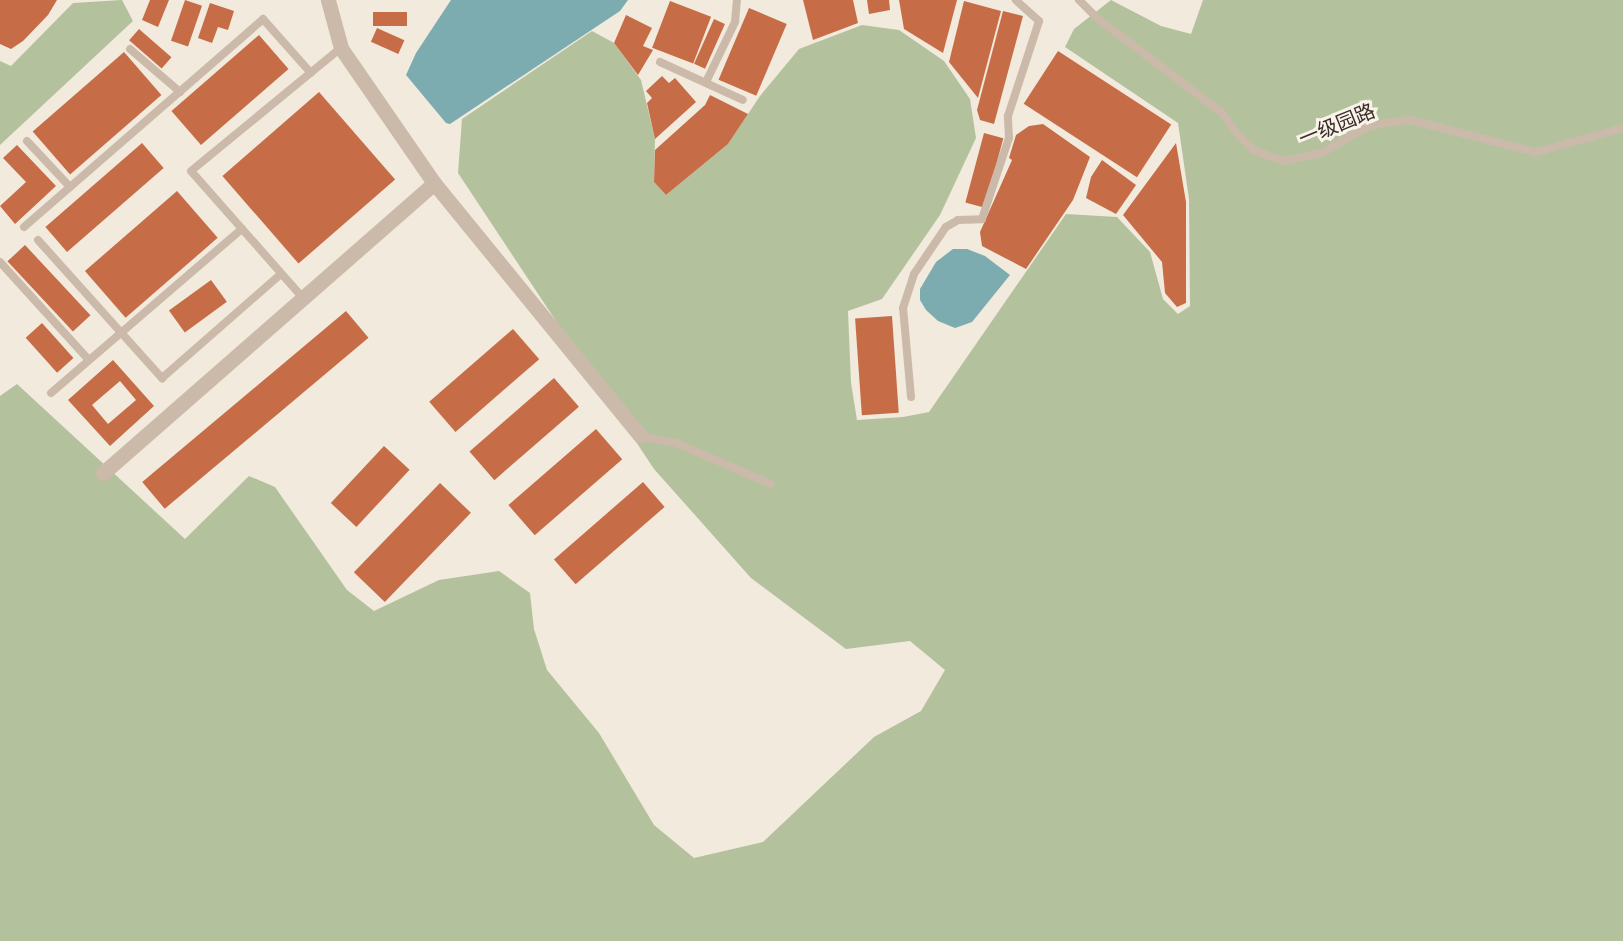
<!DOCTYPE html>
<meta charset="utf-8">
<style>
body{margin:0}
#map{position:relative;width:1623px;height:941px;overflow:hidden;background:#f2eadd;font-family:"Space Grotesk","Noto Sans SC",sans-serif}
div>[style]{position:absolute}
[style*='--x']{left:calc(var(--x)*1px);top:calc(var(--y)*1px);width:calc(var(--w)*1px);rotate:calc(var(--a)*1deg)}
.green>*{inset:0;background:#b3c29d}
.water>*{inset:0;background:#7cabb0}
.building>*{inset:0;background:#c66d48;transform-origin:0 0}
.lane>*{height:8px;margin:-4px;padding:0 4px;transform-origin:4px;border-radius:4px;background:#cbbaa9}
.street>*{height:15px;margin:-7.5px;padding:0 7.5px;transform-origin:7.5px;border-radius:7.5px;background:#cbbaa9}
span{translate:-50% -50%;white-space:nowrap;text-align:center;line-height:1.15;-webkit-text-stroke:6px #faf3ea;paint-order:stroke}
.street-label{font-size:20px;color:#382e29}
</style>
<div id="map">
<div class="green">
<div style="clip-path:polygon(122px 0,133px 21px,0 145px,0 61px,11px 66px,73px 3px)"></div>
<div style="clip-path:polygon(1111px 0,1161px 26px,1191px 34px,1203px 0,1623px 0,1623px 941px,0 941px,0 396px,17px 384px,185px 539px,249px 476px,275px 487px,347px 590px,374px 611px,439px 580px,499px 571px,530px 593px,534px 629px,547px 670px,599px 733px,654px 825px,694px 858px,763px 842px,874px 737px,921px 711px,945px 670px,910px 641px,846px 649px,751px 578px,654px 469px,458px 173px,462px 119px,592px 31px,614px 43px,641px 80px,655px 139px,654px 182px,666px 195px,728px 144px,760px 96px,799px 49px,862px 25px,899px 30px,944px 61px,970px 99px,976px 138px,940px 215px,882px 299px,848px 311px,851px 383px,857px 420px,903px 417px,929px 412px,1066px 214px,1117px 217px,1150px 252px,1163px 299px,1178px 314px,1190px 306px,1189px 199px,1178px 123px,1065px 47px,1074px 29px)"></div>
</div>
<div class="water">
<div style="clip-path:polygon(451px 0,628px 0,620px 11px,450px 124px,446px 123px,406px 75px,416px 53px)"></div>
<div style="clip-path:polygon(953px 249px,967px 249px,985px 256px,1010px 275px,972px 322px,955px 328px,938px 321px,926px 310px,920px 300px,920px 289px,936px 262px)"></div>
</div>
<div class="building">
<div style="clip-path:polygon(0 0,57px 0,48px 15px,23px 41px,11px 49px,0 44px)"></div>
<div style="clip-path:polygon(150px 0,169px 0,158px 27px,142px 20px)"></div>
<div style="left:185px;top:0;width:18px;height:43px;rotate:19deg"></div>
<div style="clip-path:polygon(803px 0,853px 0,858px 23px,813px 40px)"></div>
<div style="clip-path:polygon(867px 0,889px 0,890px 10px,869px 14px)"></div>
<div style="clip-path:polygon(899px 0,957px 0,943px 53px,904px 29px)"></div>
<div style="left:670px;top:1px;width:44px;height:50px;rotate:21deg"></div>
<div style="clip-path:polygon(964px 1px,1001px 11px,978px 98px,949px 62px)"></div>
<div style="clip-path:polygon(210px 3px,234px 11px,228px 30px,218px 27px,212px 43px,198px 38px)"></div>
<div style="left:749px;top:8px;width:41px;height:78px;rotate:23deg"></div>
<div style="clip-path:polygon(1003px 11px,1023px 16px,994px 124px,980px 120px,977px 110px)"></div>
<div style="left:407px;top:12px;width:14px;height:34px;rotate:90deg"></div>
<div style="clip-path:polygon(626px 15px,652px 28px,643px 46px,653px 50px,638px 75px,614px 43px)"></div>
<div style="left:714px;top:19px;width:12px;height:49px;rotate:24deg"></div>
<div style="left:377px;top:28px;width:30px;height:15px;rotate:24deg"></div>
<div style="left:139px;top:29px;width:43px;height:15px;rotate:41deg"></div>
<div style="left:259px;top:35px;width:45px;height:116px;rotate:49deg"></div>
<div style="left:1058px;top:51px;width:135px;height:63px;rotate:33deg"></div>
<div style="left:124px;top:52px;width:57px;height:121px;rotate:49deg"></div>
<div style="clip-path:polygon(662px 76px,669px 83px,675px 78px,696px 102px,655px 139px,647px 103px,652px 98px,646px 91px)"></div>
<div style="left:319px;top:92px;width:116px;height:128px;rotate:49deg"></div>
<div style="clip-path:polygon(710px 95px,748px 114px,728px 144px,666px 195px,654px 182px,655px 150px,705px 105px)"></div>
<div style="clip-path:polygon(1043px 124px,1090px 157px,1073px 200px,1026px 269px,982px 246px,980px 232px,1012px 160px,1009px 158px,1016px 135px,1029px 126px)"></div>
<div style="left:984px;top:133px;width:20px;height:72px;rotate:15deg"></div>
<div style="left:142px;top:143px;width:33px;height:128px;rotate:49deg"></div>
<div style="clip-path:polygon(1176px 143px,1186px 202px,1186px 303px,1177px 307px,1165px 293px,1162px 262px,1123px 215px)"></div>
<div style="clip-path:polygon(17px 145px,56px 186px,15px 224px,0 206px,26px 182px,3px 158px)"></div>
<div style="clip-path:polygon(1102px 160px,1136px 185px,1116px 214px,1086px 198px,1091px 177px)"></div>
<div style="left:177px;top:191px;width:62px;height:122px;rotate:49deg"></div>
<div style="left:25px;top:245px;width:96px;height:24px;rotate:47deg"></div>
<div style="left:211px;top:280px;width:27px;height:52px;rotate:54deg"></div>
<div style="left:346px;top:311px;width:35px;height:266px;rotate:50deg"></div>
<div style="left:892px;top:316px;width:97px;height:37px;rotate:86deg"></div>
<div style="left:42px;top:323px;width:47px;height:22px;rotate:48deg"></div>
<div style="left:513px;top:329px;width:40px;height:111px;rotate:49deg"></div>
<div style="clip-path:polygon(evenodd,113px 360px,154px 406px,110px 446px,68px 400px,113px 360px,120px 381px,136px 400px,108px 424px,92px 405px,120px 381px)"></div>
<div style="left:554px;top:378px;width:38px;height:112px;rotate:49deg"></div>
<div style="left:596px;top:429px;width:40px;height:116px;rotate:49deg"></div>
<div style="left:384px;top:446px;width:35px;height:78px;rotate:43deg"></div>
<div style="left:643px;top:482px;width:33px;height:118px;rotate:49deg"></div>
<div style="left:440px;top:483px;width:43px;height:124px;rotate:44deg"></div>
</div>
<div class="lane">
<div style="--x:1079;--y:0;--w:25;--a:45"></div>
<div style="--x:1097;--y:18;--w:157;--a:37.2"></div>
<div style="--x:1222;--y:113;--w:29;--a:54"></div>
<div style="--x:1239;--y:136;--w:20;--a:45"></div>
<div style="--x:1253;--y:150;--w:33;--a:20"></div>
<div style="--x:1284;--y:161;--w:39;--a:-12"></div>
<div style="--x:1322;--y:153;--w:52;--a:-30"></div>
<div style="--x:1367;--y:127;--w:25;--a:-12"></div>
<div style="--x:1391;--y:122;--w:19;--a:-6"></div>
<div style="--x:1410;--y:120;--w:130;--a:14.3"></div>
<div style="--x:1536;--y:152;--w:90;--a:-15.4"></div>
<div style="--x:130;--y:49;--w:66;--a:40.7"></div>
<div style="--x:660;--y:62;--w:91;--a:24.6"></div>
<div style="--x:706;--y:82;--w:67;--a:-64.2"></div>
<div style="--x:735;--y:22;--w:22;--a:-85"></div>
<div style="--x:27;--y:141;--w:63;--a:46.9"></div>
<div style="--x:24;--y:227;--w:317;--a:-41"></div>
<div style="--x:263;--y:19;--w:72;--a:48.4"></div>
<div style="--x:38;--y:240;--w:186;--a:48.1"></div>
<div style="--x:162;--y:378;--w:158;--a:-41.2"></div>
<div style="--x:0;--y:262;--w:132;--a:47.8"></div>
<div style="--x:303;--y:298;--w:169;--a:-131.4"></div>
<div style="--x:191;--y:171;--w:194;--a:-39.4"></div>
<div style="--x:51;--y:393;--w:252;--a:-40.7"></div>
<div style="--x:911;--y:397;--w:89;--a:-95.1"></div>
<div style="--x:903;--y:308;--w:36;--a:-72"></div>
<div style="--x:914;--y:274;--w:57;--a:-55.8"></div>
<div style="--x:946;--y:227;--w:14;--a:-30"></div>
<div style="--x:958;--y:220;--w:24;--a:-2"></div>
<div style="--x:982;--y:219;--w:85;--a:-71.6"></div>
<div style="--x:1009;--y:138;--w:22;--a:-93"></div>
<div style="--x:1008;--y:116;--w:100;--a:-71.9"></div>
<div style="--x:1039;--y:21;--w:31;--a:-138"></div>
<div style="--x:640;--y:436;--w:37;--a:11"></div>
<div style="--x:676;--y:443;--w:103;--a:23.3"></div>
</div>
<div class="street">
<div style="--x:434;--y:183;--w:326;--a:50.8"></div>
<div style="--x:103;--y:473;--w:440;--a:-41.2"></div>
<div style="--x:434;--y:183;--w:164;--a:-124.6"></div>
<div style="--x:341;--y:48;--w:50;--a:-105.2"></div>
</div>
<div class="street-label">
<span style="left:1337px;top:125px;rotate:-22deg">一级园路</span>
</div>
</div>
